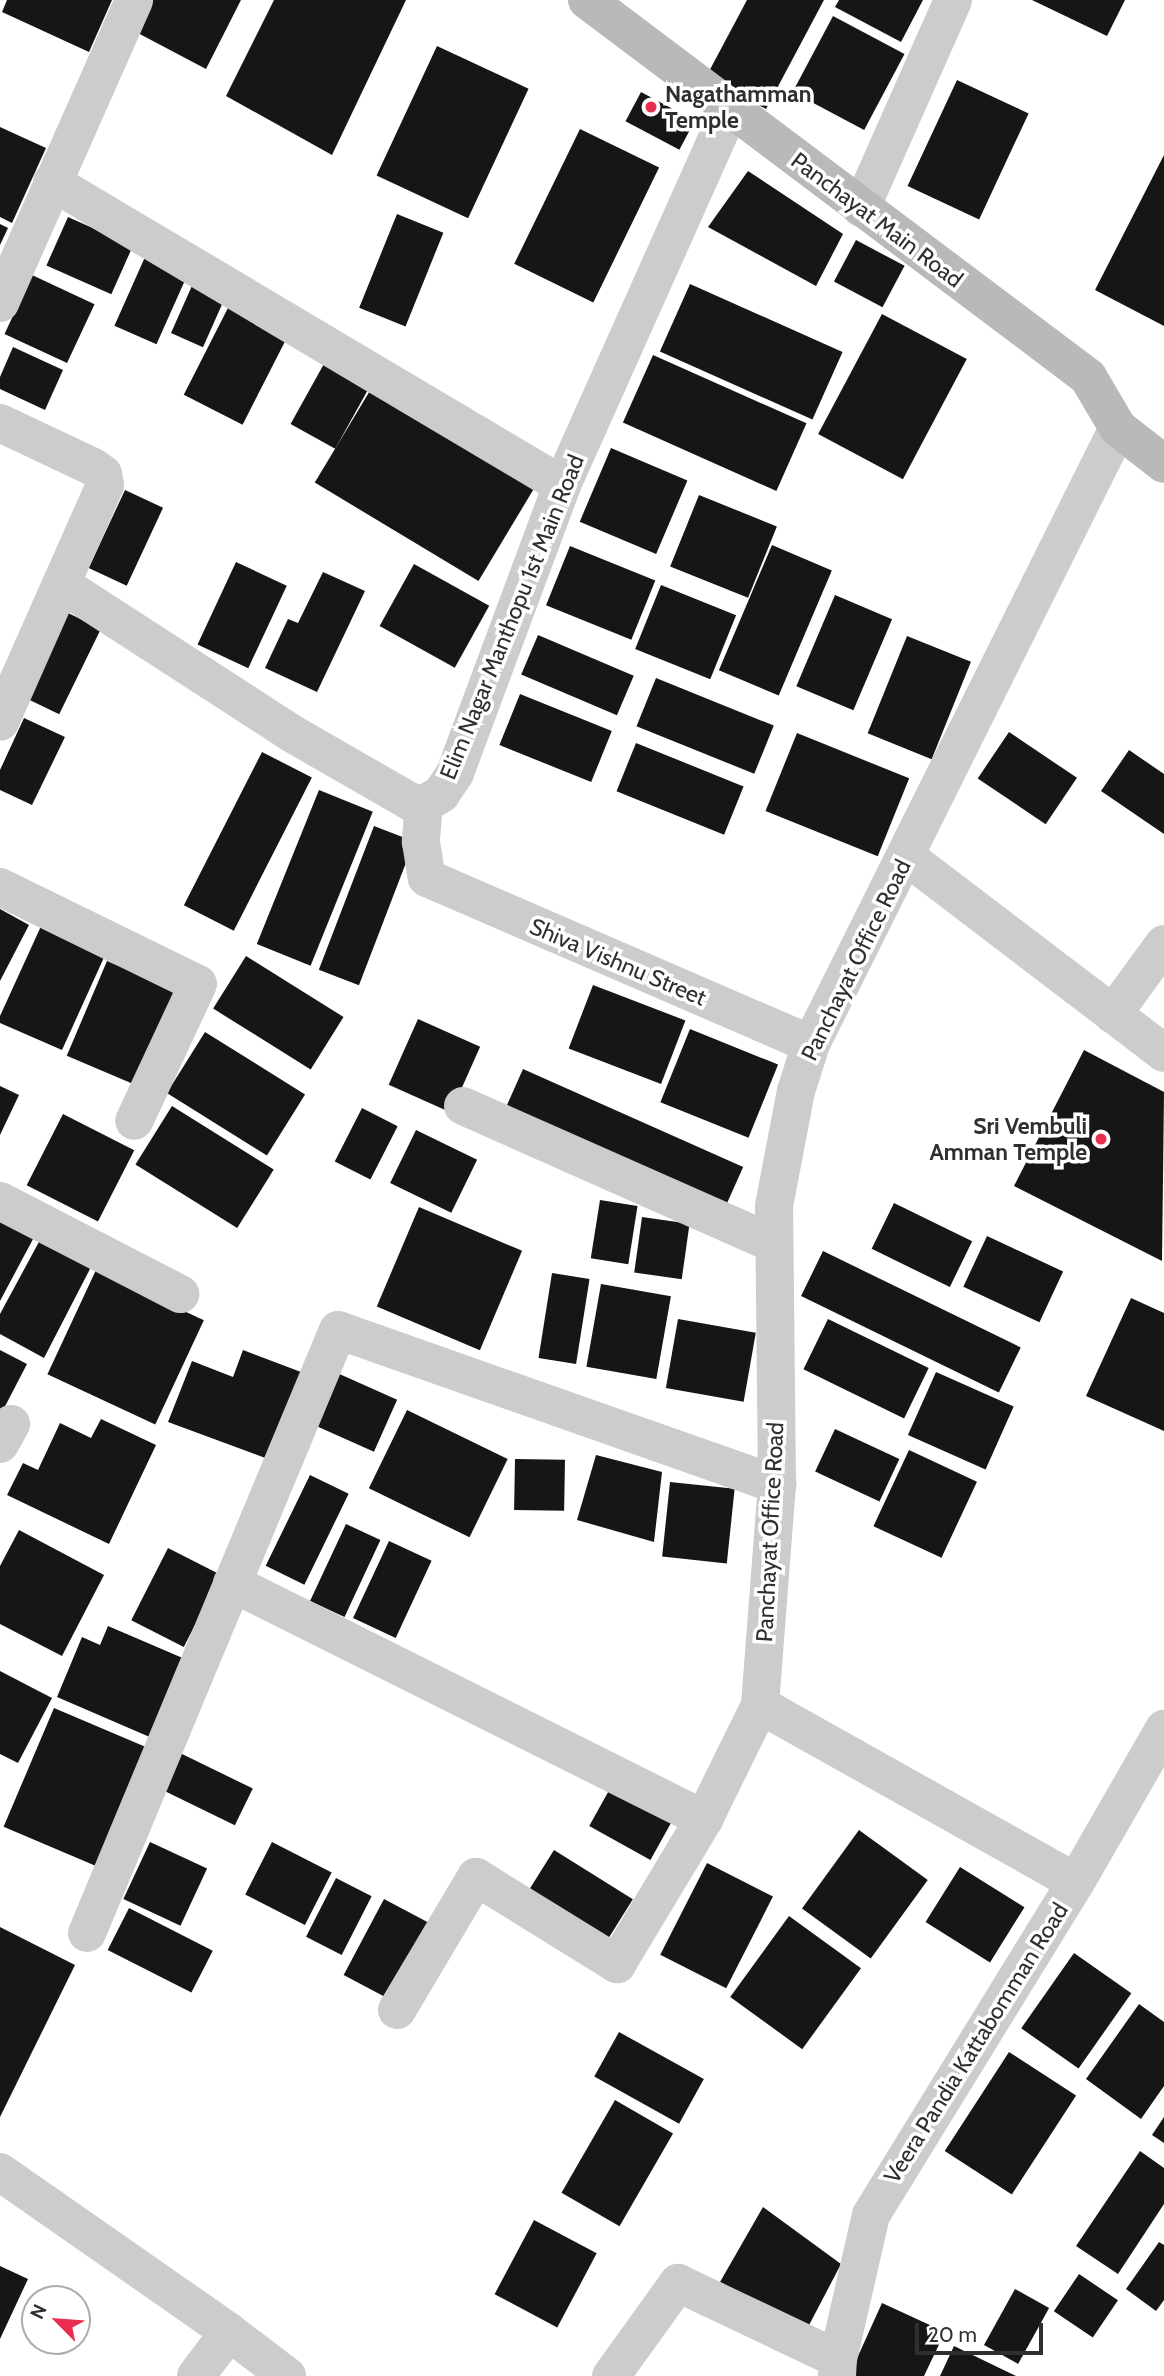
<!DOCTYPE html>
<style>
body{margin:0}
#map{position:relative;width:1164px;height:2376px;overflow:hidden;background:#fff;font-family:Cabin,sans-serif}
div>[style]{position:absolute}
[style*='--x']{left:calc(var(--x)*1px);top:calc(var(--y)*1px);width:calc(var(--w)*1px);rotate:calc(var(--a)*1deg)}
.building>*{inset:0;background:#161616;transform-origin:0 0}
.street>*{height:38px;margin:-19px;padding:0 19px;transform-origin:19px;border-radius:19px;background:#ccc}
.secondary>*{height:38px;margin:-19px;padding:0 19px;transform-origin:19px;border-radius:19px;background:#b9b9b9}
.dots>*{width:19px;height:19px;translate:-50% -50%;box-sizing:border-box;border:4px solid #fff;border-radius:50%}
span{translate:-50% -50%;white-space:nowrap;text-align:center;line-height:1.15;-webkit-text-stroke:7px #fff;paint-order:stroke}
.poi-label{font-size:23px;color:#2f2f2f;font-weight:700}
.left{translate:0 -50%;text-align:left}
.right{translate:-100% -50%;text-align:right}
.street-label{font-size:23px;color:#2f2f2f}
.north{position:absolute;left:21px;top:2285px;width:70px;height:70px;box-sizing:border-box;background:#fff;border:2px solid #acacac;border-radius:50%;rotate:295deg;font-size:19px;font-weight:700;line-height:28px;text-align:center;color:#2f2f2f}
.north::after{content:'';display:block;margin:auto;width:24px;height:32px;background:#ea2e4f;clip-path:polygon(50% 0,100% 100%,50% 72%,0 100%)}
.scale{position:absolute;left:915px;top:2323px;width:128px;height:32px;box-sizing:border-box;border:4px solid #2f2f2f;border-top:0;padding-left:9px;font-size:21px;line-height:24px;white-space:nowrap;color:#2f2f2f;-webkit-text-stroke:5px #fff;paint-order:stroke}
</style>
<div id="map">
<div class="building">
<div style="clip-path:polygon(7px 0,112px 0,89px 52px,2px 12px)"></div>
<div style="clip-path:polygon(149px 0,241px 0,206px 69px,134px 31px)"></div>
<div style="clip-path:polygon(274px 0,406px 0,332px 155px,226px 96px)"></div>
<div style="clip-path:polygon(747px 0,824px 0,766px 109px,706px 77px)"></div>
<div style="clip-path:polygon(839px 0,923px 0,901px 42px,835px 7px)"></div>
<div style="clip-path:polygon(1032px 0,1125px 0,1107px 36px)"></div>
<div style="left:833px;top:16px;width:81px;height:86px;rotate:28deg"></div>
<div style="left:437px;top:46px;width:101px;height:143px;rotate:25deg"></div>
<div style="left:957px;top:80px;width:79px;height:117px;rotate:25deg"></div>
<div style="left:641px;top:92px;width:61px;height:33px;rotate:28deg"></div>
<div style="clip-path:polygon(0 127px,46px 148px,12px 223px,0 217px)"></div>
<div style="left:580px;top:129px;width:88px;height:150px;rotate:26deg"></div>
<div style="clip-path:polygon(1164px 155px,1164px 326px,1095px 290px)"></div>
<div style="clip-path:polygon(748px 171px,843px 234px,816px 286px,708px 227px)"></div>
<div style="left:397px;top:214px;width:50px;height:101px;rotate:22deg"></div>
<div style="left:68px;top:217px;width:71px;height:53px;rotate:24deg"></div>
<div style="clip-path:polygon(0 224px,8px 228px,0 245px)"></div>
<div style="left:856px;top:240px;width:55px;height:47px;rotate:28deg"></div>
<div style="left:149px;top:248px;width:46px;height:85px;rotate:24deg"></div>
<div style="left:32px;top:275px;width:69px;height:65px;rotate:25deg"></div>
<div style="left:195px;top:279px;width:35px;height:59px;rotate:24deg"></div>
<div style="left:690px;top:284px;width:167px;height:74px;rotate:24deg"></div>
<div style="left:231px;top:302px;width:66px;height:104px;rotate:27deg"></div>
<div style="left:882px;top:314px;width:96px;height:136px;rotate:28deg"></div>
<div style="clip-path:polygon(13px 347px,63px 370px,45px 410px,0 389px,0 377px)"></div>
<div style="left:653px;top:355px;width:168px;height:74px;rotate:24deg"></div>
<div style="left:325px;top:362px;width:51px;height:71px;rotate:29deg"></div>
<div style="left:374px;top:384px;width:191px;height:115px;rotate:31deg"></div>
<div style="left:611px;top:448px;width:83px;height:80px;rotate:23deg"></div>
<div style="left:125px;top:490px;width:42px;height:86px;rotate:25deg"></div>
<div style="left:699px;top:495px;width:84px;height:77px;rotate:22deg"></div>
<div style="left:772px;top:545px;width:65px;height:136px;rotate:23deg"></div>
<div style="left:570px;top:546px;width:92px;height:64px;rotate:22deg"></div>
<div style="left:236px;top:562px;width:56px;height:91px;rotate:25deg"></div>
<div style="left:414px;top:564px;width:86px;height:71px;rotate:29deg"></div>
<div style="clip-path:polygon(323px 572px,365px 591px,317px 692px,265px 668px,288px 619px,298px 623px)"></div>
<div style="left:661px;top:585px;width:81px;height:69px;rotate:22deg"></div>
<div style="left:835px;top:595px;width:62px;height:99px;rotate:23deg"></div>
<div style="left:64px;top:611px;width:41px;height:95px;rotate:26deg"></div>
<div style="left:538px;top:635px;width:104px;height:43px;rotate:23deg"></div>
<div style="left:907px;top:636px;width:69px;height:105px;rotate:22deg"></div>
<div style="left:656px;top:678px;width:127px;height:52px;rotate:22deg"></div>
<div style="left:520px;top:694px;width:99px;height:55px;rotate:22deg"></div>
<div style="clip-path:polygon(24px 718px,65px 737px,32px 805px,0 790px,0 770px)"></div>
<div style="left:1009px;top:732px;width:82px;height:56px;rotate:34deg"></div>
<div style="left:797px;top:733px;width:121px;height:84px;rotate:22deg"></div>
<div style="left:636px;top:743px;width:116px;height:52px;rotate:22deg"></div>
<div style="clip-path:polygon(1129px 750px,1164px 774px,1164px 834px,1101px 791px)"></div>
<div style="left:262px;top:752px;width:56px;height:172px;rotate:27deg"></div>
<div style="left:319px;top:790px;width:58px;height:166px;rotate:22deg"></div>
<div style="left:374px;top:826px;width:43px;height:154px;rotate:21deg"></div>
<div style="clip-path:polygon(0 909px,29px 925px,0 981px)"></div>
<div style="clip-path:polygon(42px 924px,106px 953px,62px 1050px,0 1023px,0 1016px)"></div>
<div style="left:246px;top:956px;width:115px;height:62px;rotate:32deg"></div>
<div style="left:107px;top:961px;width:78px;height:103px;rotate:23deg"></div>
<div style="left:593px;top:985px;width:99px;height:68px;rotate:21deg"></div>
<div style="left:418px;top:1019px;width:68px;height:72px;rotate:24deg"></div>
<div style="left:690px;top:1029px;width:95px;height:79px;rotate:22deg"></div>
<div style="left:205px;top:1032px;width:118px;height:72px;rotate:32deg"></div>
<div style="clip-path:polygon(1084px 1050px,1164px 1092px,1162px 1261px,1014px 1186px)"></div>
<div style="left:523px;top:1069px;width:241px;height:54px;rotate:24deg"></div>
<div style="clip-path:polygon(0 1086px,19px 1095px,0 1135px)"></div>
<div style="left:172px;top:1106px;width:120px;height:69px;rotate:32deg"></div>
<div style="left:362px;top:1108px;width:40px;height:60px;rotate:27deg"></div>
<div style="left:63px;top:1114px;width:80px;height:80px;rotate:27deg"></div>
<div style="left:416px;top:1130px;width:68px;height:59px;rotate:26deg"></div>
<div style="left:600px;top:1200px;width:38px;height:59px;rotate:9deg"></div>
<div style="left:894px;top:1203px;width:87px;height:51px;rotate:26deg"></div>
<div style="clip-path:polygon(0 1204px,40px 1226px,0 1301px)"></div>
<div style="left:419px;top:1207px;width:112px;height:108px;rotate:23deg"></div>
<div style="left:642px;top:1217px;width:48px;height:56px;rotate:8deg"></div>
<div style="left:987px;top:1236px;width:84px;height:56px;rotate:25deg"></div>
<div style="clip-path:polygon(40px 1240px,91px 1267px,44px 1358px,0 1334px,0 1314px)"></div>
<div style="left:823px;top:1251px;width:220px;height:50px;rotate:26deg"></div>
<div style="left:96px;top:1270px;width:119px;height:115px;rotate:25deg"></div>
<div style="left:552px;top:1273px;width:38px;height:86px;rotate:9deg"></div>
<div style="left:601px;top:1284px;width:71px;height:84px;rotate:10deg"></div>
<div style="clip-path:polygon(1131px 1298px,1164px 1313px,1164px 1431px,1086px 1396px)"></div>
<div style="left:678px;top:1319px;width:79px;height:70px;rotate:10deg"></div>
<div style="left:828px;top:1319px;width:112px;height:56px;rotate:26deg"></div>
<div style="clip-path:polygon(0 1350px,27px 1364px,0 1416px)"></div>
<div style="clip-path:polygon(243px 1350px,301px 1372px,268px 1459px,168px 1422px,192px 1361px,233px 1377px)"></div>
<div style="left:335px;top:1372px;width:68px;height:57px;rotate:24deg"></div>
<div style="left:936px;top:1372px;width:85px;height:69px;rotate:24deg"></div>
<div style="left:407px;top:1410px;width:112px;height:87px;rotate:26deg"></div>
<div style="clip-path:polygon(101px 1419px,156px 1445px,109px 1544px,7px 1495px,23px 1463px,38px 1470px,60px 1423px,91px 1438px)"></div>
<div style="left:835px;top:1429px;width:71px;height:47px;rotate:25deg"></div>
<div style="left:909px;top:1450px;width:75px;height:84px;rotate:25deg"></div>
<div style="clip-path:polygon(596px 1455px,662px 1472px,654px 1542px,577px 1520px)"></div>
<div style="left:515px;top:1459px;width:50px;height:51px;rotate:1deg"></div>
<div style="left:310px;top:1475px;width:43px;height:101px;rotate:26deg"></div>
<div style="left:670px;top:1482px;width:65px;height:75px;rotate:6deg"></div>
<div style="left:346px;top:1524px;width:38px;height:85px;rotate:25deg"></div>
<div style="clip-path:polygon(19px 1530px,104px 1575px,62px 1656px,0 1624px,0 1566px)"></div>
<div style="left:389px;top:1541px;width:47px;height:85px;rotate:25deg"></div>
<div style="left:168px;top:1548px;width:59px;height:81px;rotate:27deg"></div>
<div style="clip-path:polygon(108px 1626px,185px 1659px,152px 1738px,57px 1697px,82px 1637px,100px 1645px)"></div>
<div style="clip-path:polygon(0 1671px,52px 1698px,18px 1763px,0 1754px)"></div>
<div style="left:54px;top:1708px;width:108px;height:129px;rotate:23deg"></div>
<div style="left:180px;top:1753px;width:81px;height:41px;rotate:26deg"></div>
<div style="left:612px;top:1785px;width:70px;height:47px;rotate:29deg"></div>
<div style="left:859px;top:1830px;width:85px;height:97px;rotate:36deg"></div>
<div style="left:150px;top:1842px;width:63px;height:63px;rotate:25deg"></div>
<div style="left:272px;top:1842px;width:67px;height:59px;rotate:27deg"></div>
<div style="left:554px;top:1850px;width:93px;height:49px;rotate:32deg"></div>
<div style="left:707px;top:1863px;width:74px;height:103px;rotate:27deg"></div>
<div style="left:960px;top:1867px;width:76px;height:65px;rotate:32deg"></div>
<div style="left:336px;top:1878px;width:40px;height:66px;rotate:27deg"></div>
<div style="left:384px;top:1899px;width:55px;height:86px;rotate:28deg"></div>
<div style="left:129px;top:1908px;width:94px;height:47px;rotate:27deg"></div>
<div style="left:789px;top:1916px;width:89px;height:100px;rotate:36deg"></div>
<div style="clip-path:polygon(0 1927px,75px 1965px,0 2117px)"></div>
<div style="left:1074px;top:1953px;width:70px;height:92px;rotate:35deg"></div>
<div style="clip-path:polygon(1139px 2004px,1164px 2022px,1164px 2086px,1141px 2119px,1086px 2079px)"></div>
<div style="left:619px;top:2032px;width:97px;height:51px;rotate:29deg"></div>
<div style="left:1009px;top:2052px;width:80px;height:118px;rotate:33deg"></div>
<div style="left:615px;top:2100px;width:67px;height:107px;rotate:30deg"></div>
<div style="clip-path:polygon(1164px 2117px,1164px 2143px,1152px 2135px)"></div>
<div style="clip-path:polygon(1140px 2151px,1164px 2168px,1164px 2204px,1118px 2274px,1076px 2246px)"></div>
<div style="clip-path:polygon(763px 2207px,841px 2264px,807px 2329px,720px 2282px)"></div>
<div style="left:534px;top:2220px;width:71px;height:84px;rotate:28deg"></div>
<div style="clip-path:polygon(1159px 2242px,1164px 2245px,1164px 2300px,1156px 2311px,1126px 2289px)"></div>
<div style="clip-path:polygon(0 2266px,28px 2279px,0 2339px)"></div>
<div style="left:1079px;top:2274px;width:47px;height:45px;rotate:34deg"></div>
<div style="left:1015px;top:2289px;width:39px;height:64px;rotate:29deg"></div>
<div style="clip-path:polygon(882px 2303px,945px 2332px,924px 2376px,849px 2376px)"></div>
<div style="clip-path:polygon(954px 2346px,1016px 2376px,940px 2376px)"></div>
</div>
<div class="street">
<div style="--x:52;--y:182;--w:593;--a:30.72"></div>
<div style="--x:861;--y:208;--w:227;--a:-66.1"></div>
<div style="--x:0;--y:303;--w:331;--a:-66.1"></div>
<div style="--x:0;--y:423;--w:103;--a:25.3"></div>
<div style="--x:93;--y:467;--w:12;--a:35"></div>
<div style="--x:103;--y:474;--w:11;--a:80"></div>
<div style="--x:105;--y:485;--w:259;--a:113.9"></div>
<div style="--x:61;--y:584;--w:274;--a:32.9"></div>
<div style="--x:291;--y:733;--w:138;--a:29.9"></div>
<div style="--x:411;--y:802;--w:13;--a:9"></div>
<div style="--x:424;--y:804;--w:20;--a:-30"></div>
<div style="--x:441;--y:794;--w:25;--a:-56"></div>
<div style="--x:455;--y:773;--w:307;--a:-69.6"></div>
<div style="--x:562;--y:485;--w:411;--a:-65.9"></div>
<div style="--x:424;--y:804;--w:38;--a:95"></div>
<div style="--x:421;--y:842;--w:36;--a:81"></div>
<div style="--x:427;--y:878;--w:418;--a:23.4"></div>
<div style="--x:907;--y:857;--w:259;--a:37.3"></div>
<div style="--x:0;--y:887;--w:220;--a:26.1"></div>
<div style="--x:198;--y:984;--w:151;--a:115"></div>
<div style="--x:1164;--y:944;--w:87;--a:126.1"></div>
<div style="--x:1113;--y:1014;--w:64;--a:37.4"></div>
<div style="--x:463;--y:1106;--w:340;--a:23.9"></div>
<div style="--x:0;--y:1201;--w:203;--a:27.3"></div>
<div style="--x:0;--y:1444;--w:23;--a:-61"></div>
<div style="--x:232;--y:1583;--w:528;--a:26.57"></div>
<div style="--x:760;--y:1705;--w:362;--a:29.3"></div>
<div style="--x:87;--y:1933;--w:653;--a:-67.4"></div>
<div style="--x:338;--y:1330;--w:466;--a:19.4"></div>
<div style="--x:397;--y:2010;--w:155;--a:-59.3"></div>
<div style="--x:476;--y:1877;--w:166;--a:31.7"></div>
<div style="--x:617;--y:1964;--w:169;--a:-59"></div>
<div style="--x:704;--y:1819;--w:127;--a:-63.8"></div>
<div style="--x:760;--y:1705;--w:221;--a:-85.6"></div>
<div style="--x:777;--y:1485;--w:279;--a:-90.6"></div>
<div style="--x:774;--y:1206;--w:117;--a:-79.2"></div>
<div style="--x:796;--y:1091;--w:49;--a:-72.3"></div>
<div style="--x:811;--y:1044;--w:688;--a:-63.51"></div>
<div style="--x:0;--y:2172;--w:279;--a:34.9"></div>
<div style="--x:196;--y:2376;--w:55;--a:-53.1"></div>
<div style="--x:229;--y:2332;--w:73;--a:37.2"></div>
<div style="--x:611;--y:2376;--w:115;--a:-54.2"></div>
<div style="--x:678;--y:2283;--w:177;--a:25.4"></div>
<div style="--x:837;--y:2376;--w:17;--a:-87"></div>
<div style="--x:838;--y:2359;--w:148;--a:-77.1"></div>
<div style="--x:871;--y:2215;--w:391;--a:-58.4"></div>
<div style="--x:1076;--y:1882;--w:177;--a:-60.1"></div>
</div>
<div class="secondary">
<div style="--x:587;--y:0;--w:627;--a:36.96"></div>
<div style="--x:1088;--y:377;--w:59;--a:59.5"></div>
<div style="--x:1118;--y:428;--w:58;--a:38"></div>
</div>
<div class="dots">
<div style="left:651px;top:107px;background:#ea2e4f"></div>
<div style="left:1101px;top:1139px;background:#ea2e4f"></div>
</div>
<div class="poi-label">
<span class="left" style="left:665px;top:107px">Nagathamman<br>Temple</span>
<span class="right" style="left:1087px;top:1139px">Sri Vembuli<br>Amman Temple</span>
</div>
<div class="street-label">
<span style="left:877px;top:220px;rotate:37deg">Panchayat Main Road</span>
<span style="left:512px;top:617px;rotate:-68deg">Elim Nagar Manthopu 1st Main Road</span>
<span style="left:856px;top:960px;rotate:-64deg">Panchayat Office Road</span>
<span style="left:618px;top:962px;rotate:23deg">Shiva Vishnu Street</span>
<span style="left:770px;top:1532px;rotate:-87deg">Panchayat Office Road</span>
<span style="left:976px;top:2043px;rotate:-58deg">Veera Pandia Kattabomman Road</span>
</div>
<div class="north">N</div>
<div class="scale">20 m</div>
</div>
